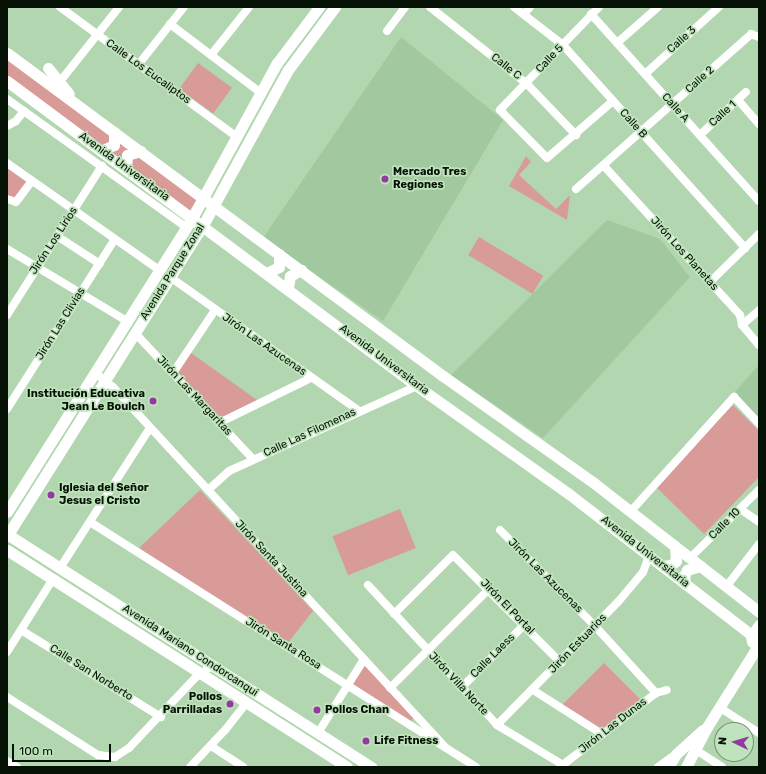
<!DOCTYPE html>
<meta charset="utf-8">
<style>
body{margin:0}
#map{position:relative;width:766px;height:774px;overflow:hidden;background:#b2d6af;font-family:Rubik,sans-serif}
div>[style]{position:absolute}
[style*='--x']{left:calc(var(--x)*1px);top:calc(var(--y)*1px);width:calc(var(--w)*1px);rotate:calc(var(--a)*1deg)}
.built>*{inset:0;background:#a1c89e}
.green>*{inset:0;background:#d89b97;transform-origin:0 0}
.minor>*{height:8px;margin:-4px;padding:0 4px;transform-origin:4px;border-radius:4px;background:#fff}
.secondary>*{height:11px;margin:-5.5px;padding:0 5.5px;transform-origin:5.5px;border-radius:5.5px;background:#fff}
.dots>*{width:11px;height:11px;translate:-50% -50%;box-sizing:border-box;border:2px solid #bfe3bc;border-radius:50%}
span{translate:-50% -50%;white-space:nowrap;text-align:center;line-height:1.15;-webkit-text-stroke:3.5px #bfe3bc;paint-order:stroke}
.street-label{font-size:11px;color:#051104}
.poi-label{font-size:11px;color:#051104;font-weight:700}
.left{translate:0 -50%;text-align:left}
.right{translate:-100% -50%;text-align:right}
.frame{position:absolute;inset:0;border:8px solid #051104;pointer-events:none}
.north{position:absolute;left:714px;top:722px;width:40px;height:40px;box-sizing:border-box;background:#bfe3bc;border:1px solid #758f72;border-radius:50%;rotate:275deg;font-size:11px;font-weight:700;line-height:16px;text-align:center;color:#051104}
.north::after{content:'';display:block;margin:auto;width:14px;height:18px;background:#9538a1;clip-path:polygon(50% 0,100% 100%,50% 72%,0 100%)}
.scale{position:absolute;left:12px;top:744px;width:99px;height:18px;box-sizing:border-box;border:2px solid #051104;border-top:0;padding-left:5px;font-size:12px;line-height:14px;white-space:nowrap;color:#051104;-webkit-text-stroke:3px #bfe3bc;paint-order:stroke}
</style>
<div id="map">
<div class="built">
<div style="clip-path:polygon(401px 37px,503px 120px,383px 321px,263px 238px)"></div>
<div style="clip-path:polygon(607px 220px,660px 239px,690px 277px,543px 438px,451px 375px)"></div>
<div style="clip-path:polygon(759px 365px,759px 422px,732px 395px)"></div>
</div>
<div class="green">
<div style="left:7px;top:57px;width:238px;height:21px;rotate:36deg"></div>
<div style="left:198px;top:63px;width:42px;height:32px;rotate:36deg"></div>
<div style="clip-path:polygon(526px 156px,531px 162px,519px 175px,556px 209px,570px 195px,567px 220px,509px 186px)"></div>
<div style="clip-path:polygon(7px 168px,26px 182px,14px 199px,7px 195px)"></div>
<div style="left:479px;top:237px;width:75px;height:21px;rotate:31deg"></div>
<div style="clip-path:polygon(191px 353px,257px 400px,220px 418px,177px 371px)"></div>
<div style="clip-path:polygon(733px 405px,759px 431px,759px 477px,704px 534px,655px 486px)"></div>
<div style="clip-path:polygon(200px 490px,313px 611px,287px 644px,139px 548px)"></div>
<div style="left:400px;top:509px;width:42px;height:73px;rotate:68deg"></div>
<div style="clip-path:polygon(604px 663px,642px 701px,601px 731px,562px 705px)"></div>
<div style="clip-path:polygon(365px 666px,414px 717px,411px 722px,353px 684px)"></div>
</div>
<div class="minor">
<div style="--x:60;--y:7;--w:220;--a:36.3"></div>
<div style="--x:430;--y:7;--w:124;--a:38.4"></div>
<div style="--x:527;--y:84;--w:71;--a:46.1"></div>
<div style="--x:514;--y:7;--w:62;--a:37.8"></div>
<div style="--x:563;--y:45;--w:273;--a:48.1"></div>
<div style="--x:599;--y:7;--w:143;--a:133.9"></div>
<div style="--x:500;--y:110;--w:67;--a:45.6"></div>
<div style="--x:547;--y:158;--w:87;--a:-40.8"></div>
<div style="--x:524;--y:14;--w:9;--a:-49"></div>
<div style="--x:591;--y:14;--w:251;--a:48.1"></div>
<div style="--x:170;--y:24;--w:114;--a:37.2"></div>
<div style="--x:387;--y:31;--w:30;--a:-53"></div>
<div style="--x:617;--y:43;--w:55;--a:-41.3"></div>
<div style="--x:211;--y:55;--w:61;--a:-51.6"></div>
<div style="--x:138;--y:65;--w:74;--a:-51.6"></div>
<div style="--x:645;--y:74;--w:100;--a:-42.2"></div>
<div style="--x:62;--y:79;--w:92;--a:-51.6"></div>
<div style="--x:7;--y:99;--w:220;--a:35.6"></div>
<div style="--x:738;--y:100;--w:32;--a:49"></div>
<div style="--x:7;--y:126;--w:10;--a:-29"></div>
<div style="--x:16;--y:121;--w:13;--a:-51"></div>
<div style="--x:700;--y:135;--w:63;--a:-43.1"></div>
<div style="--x:7;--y:163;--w:186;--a:35.1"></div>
<div style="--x:604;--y:166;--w:202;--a:47.6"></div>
<div style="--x:740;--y:315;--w:10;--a:79"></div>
<div style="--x:742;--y:325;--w:26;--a:50"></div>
<div style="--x:576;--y:189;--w:234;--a:-41.5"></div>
<div style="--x:751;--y:34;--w:9;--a:21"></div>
<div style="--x:7;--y:199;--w:9;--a:18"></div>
<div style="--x:16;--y:202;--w:26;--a:-53"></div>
<div style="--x:57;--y:236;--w:51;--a:33.1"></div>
<div style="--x:7;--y:249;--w:140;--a:31"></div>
<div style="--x:170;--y:277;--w:232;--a:35.3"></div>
<div style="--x:710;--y:282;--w:69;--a:-44.4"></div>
<div style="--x:7;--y:315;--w:177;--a:-57.5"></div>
<div style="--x:742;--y:325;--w:23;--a:-41"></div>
<div style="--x:135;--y:333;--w:173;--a:46.9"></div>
<div style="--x:95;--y:373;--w:23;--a:38"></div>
<div style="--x:113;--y:387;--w:491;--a:47.3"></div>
<div style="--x:173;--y:373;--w:76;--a:-56.3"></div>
<div style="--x:7;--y:409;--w:201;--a:-57.6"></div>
<div style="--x:219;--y:423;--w:102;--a:-26.1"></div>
<div style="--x:208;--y:490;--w:28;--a:-42"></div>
<div style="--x:229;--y:471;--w:206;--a:-24.3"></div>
<div style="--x:740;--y:509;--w:23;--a:34"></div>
<div style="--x:631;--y:511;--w:154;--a:-47.9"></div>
<div style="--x:734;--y:397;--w:37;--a:47"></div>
<div style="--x:90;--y:522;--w:457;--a:32.4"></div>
<div style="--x:500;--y:530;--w:135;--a:45.3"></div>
<div style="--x:595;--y:626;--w:91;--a:47.7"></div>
<div style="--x:690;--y:558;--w:97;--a:-44.6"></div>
<div style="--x:60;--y:568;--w:166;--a:-57.3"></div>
<div style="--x:368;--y:585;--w:190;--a:47.3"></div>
<div style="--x:497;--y:725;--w:77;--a:31.2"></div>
<div style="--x:726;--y:587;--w:54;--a:-52.5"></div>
<div style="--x:394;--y:614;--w:83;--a:-45"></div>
<div style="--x:453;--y:555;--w:153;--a:45"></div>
<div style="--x:21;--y:630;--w:165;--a:31.9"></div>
<div style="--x:7;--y:652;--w:86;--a:-57.8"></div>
<div style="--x:390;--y:688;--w:140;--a:-45"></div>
<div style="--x:461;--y:688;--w:89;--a:-45"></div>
<div style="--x:533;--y:690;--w:82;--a:32.5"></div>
<div style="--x:7;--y:697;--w:108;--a:32.5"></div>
<div style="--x:98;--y:755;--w:17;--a:7"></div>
<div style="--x:115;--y:757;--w:17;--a:-33"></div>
<div style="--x:129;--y:748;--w:98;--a:-46.7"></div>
<div style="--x:196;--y:677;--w:21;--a:-35"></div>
<div style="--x:719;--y:707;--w:48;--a:33"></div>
<div style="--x:497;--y:725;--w:173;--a:-45.5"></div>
<div style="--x:618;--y:602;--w:39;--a:-50"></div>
<div style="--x:643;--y:572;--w:17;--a:-69"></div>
<div style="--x:318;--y:733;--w:87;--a:-58.1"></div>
<div style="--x:211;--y:746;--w:38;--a:33"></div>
<div style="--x:696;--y:750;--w:31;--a:33"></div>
<div style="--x:7;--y:761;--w:12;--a:31"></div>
<div style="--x:190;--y:767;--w:52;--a:-46.5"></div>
<div style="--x:226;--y:729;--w:33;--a:-52"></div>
<div style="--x:560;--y:767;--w:121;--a:-37.6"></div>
<div style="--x:656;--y:693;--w:11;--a:-15"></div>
<div style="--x:658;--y:767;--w:17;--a:-36"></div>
</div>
<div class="secondary">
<div style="--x:7;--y:53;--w:543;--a:36.53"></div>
<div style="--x:443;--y:376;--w:185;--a:35.3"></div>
<div style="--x:594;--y:483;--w:209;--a:38"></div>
<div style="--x:48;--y:68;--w:33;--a:51"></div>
<div style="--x:7;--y:81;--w:511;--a:36.65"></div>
<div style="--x:417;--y:386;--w:186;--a:35.4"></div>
<div style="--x:569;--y:494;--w:240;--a:37.7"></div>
<div style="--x:101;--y:151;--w:14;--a:-25"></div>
<div style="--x:114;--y:145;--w:13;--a:-90"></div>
<div style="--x:126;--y:169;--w:14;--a:-86"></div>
<div style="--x:127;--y:155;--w:14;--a:-17"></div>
<div style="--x:267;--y:273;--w:13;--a:-27"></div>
<div style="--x:279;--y:267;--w:13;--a:-90"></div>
<div style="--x:288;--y:288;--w:12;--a:-81"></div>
<div style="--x:290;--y:276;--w:13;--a:-29"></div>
<div style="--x:7;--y:512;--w:347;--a:-57.8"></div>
<div style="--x:192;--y:218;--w:177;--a:-61.3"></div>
<div style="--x:277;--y:63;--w:70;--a:-53.1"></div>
<div style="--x:7;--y:534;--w:433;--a:32.6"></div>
<div style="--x:7;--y:536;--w:368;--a:-57.8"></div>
<div style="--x:203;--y:225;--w:177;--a:-61.3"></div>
<div style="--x:288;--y:70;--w:79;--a:-53.3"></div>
<div style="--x:7;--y:550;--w:403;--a:32.5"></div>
<div style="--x:662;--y:566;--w:9;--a:-6"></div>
<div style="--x:671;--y:565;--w:6;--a:-39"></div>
<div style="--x:676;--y:561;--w:15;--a:-94"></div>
<div style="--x:685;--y:584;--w:8;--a:-97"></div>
<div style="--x:684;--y:576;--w:7;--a:-63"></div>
<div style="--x:687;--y:570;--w:14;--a:-17"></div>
<div style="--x:752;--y:642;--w:6;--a:-99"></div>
<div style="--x:751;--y:636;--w:14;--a:-54"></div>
<div style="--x:668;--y:767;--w:15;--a:-58"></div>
<div style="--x:676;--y:754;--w:36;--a:-42"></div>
<div style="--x:686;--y:767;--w:45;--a:-62.3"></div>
<div style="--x:707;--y:727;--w:89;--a:-57.9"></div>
<div style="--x:754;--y:652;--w:6;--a:-31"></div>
</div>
<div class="dots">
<div style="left:385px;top:179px;background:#9538a1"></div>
<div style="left:153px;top:401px;background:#9538a1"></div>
<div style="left:51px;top:495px;background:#9538a1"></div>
<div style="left:230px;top:704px;background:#9538a1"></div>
<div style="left:317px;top:710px;background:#9538a1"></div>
<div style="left:366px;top:741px;background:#9538a1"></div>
</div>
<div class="street-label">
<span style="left:682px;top:40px;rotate:-42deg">Calle 3</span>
<span style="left:550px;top:59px;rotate:-47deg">Calle 5</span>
<span style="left:506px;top:67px;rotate:38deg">Calle C</span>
<span style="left:148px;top:72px;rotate:36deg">Calle Los Eucaliptos</span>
<span style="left:700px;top:80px;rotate:-42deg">Calle 2</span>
<span style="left:675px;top:108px;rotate:48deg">Calle A</span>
<span style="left:723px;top:114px;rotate:-43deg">Calle 1</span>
<span style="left:633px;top:124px;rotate:48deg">Calle B</span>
<span style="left:124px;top:167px;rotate:36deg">Avenida Universitaria</span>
<span style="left:54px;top:241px;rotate:-57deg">Jirón Los Lirios</span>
<span style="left:684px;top:254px;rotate:48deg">Jirón Los Planetas</span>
<span style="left:173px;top:272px;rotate:-58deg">Avenida Parque Zonal</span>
<span style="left:61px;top:324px;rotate:-58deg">Jirón Las Clivias</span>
<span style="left:264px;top:345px;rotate:35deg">Jirón Las Azucenas</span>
<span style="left:384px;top:360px;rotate:37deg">Avenida Universitaria</span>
<span style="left:194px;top:396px;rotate:47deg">Jirón Las Margaritas</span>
<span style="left:310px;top:433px;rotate:-25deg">Calle Las Filomenas</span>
<span style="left:725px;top:524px;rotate:-45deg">Calle 10</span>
<span style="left:645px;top:552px;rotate:38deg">Avenida Universitaria</span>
<span style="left:271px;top:559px;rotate:47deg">Jirón Santa Justina</span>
<span style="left:545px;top:576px;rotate:45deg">Jirón Las Azucenas</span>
<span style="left:507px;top:607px;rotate:46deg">Jirón El Portal</span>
<span style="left:283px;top:644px;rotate:32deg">Jirón Santa Rosa</span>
<span style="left:578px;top:644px;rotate:-46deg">Jirón Estuarios</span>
<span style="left:190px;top:651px;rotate:33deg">Avenida Mariano Condorcanqui</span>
<span style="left:493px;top:656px;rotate:-45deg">Calle Laess</span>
<span style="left:91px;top:673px;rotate:32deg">Calle San Norberto</span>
<span style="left:458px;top:684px;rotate:47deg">Jirón Villa Norte</span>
<span style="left:613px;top:726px;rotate:-38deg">Jirón Las Dunas</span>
</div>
<div class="poi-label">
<span class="left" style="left:393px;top:179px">Mercado Tres<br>Regiones</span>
<span class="right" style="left:145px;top:401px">Institución Educativa<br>Jean Le Boulch</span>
<span class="left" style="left:59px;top:495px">Iglesia del Señor<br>Jesus el Cristo</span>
<span class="right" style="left:222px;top:704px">Pollos<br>Parrilladas</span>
<span class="left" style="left:325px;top:710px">Pollos Chan</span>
<span class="left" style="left:374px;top:741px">Life Fitness</span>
</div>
<div class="frame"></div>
<div class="north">N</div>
<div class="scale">100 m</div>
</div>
